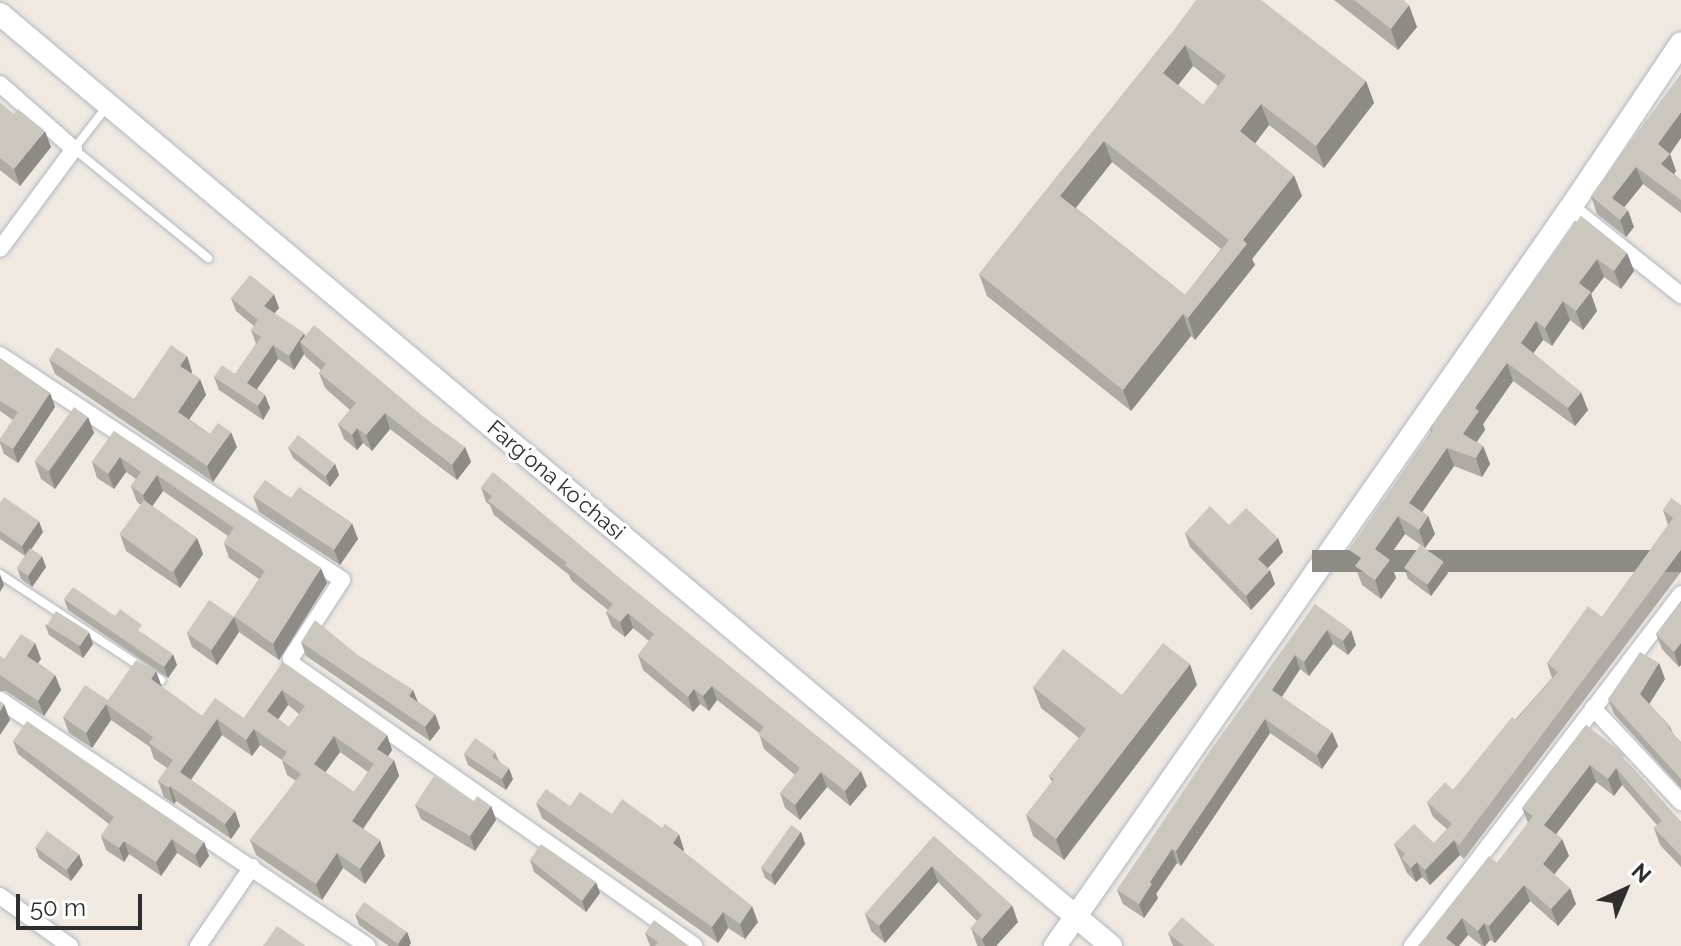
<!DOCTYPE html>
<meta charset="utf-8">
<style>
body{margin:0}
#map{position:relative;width:1681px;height:946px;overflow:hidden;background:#efe9e1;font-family:Raleway,sans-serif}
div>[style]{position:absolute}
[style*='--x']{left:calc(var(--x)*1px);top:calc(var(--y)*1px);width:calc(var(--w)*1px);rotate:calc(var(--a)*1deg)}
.roads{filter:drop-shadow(0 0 2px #b4b7c1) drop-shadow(0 0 2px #b4b7c1)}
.lane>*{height:8px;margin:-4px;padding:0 4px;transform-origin:4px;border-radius:4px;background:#fff}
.street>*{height:16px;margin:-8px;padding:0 8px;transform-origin:8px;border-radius:8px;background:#fff}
.secondary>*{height:22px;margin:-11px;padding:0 11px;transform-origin:11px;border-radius:11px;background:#fff}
.wall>*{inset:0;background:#afaba4}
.shaded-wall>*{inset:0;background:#8e8b86;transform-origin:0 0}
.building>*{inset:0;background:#cbc7bf;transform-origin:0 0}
span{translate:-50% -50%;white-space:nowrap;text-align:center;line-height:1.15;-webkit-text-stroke:6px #fff;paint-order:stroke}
.street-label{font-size:22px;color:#2e2e2e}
.north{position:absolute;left:1585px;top:850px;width:80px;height:80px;-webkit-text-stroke:6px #fff;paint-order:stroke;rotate:44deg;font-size:22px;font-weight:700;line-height:32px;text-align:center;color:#2e2e2e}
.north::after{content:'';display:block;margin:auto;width:28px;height:36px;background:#2e2e2e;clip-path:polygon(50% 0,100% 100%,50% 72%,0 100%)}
.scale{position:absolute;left:16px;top:894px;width:126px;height:36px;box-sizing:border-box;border:4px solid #2e2e2e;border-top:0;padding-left:10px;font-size:24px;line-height:28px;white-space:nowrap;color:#2e2e2e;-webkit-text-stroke:6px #fff;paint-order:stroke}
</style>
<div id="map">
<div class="roads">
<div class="lane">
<div style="--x:108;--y:105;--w:56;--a:127.7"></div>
<div style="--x:74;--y:149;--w:173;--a:39.1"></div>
<div style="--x:0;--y:574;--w:193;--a:33.4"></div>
</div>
<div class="street">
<div style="--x:0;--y:84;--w:98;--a:41.3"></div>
<div style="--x:74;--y:149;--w:124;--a:126.5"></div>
<div style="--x:1571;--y:207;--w:141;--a:38.7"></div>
<div style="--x:0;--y:355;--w:409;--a:33.3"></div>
<div style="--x:342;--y:580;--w:93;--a:123.2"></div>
<div style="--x:291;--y:658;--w:6;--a:81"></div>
<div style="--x:292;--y:664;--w:491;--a:35"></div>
<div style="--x:0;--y:700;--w:442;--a:33.8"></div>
<div style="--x:1593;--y:708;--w:129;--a:46.9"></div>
<div style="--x:0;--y:896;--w:86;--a:35.5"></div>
<div style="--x:198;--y:946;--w:96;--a:-55.6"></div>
<div style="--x:1412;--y:946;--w:443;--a:-52.6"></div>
</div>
<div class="secondary">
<div style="--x:0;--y:14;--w:1450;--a:39.99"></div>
<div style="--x:1055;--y:946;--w:901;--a:-55.08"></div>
<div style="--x:1571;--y:207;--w:197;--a:-56.1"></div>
</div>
</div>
<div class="wall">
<div style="clip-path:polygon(1334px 0,1403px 0,1417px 27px,1398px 50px)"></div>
<div style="clip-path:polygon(evenodd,1171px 34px,1366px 81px,1374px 103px,1324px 168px,1269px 125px,1255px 143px,1302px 196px,1252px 259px,1255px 265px,1195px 340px,1191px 336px,1131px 411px,987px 296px,979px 274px,1171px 34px,1193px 66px,1218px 86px,1203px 105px,1178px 85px,1193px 66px,1171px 34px,1112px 162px,1221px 249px,1185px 295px,1076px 208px,1112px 162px)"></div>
<div style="clip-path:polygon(1681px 74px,1670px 154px,1676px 171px,1674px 174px,1681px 180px,1681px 213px,1643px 184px,1624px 207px,1634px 227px,1626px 237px,1597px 214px,1591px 196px)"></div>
<div style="clip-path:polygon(0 103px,51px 147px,20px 186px,0 170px)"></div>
<div style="clip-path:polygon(1581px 216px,1627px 253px,1634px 271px,1621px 289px,1604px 277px,1591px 294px,1597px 311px,1583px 330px,1570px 320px,1552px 346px,1543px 340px,1533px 353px,1588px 410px,1575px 426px,1513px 381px,1483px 424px,1485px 430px,1477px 442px,1483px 446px,1490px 464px,1482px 477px,1454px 466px,1422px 512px,1428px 516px,1435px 534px,1425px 548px,1405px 534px,1388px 558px,1396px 578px,1381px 599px,1362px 585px,1349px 550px,1431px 432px,1430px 428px)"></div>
<div style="clip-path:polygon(231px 298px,279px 308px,274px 313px,305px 336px,465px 447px,471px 462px,457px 480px,390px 429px,372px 451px,363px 443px,357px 450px,344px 439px,338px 424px,350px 410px,325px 388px,319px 373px,321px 370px,306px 357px,304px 354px,294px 370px,278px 359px,257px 389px,265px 395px,270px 408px,263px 420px,219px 390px,214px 377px,235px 374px,256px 344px,251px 330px,254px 326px,236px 311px)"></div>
<div style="clip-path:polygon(187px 356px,192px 372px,191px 373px,200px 379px,206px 395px,189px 419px,210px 434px,237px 447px,213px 482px,55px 374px,49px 359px,134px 399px)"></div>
<div style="clip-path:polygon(0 358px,50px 393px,55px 407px,18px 463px,4px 454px,0 443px,0 439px,13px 420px,0 411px)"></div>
<div style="clip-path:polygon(88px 417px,94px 433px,55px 489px,41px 479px,35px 462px)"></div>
<div style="clip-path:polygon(114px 431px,327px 583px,279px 660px,239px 632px,217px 665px,192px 647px,187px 633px,234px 617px,259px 579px,229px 558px,224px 543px,228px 536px,163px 491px,152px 506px,197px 538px,203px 554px,180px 588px,126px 551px,120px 534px,141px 505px,137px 502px,131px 486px,136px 479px,126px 472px,114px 489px,97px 478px,92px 462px)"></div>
<div style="clip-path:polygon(288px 447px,335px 464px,339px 475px,330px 487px,293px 458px)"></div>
<div style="clip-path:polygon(481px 487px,867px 786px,850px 806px,827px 787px,800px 820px,785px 808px,780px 793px,795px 775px,764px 749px,759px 733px,717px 700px,709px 711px,700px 704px,693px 712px,643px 670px,638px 655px,649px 641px,633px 628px,625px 637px,612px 627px,606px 612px,608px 610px,571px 580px,569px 575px,494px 515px,490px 505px,486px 502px)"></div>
<div style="clip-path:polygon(253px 496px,291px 498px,358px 539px,340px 565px,259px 512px)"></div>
<div style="clip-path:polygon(0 503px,43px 532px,31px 549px,46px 567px,32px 587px,21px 579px,17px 568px,25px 556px,0 539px)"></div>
<div style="clip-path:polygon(1681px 505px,1681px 572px,1464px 859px,1460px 855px,1430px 885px,1422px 877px,1416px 882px,1407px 873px,1394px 844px,1434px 843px,1447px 829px,1433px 817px,1427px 802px,1453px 790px,1552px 678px,1547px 663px,1602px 617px,1668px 525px,1663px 510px)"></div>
<div style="clip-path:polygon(1229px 525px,1278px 538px,1283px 552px,1268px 568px,1275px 584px,1251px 610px,1190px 547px,1185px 533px)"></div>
<div style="clip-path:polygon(1404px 568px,1448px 573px,1431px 596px,1408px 579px)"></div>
<div style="clip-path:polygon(64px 599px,115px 616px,145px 635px,177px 665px,168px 678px,68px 610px)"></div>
<div style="clip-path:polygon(1681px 601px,1681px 665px,1679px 667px,1662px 649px,1656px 634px)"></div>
<div style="clip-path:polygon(1315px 604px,1356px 645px,1348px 655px,1333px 644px,1309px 676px,1300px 669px,1282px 697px,1332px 732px,1338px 746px,1322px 769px,1270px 733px,1181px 866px,1177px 863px,1156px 894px,1158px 898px,1144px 918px,1123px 904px,1117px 890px)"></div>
<div style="clip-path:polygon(45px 624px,93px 644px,83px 658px,49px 635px)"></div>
<div style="clip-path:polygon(301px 642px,359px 656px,413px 690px,418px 702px,435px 714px,440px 728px,430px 741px,306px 656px)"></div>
<div style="clip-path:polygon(35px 643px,41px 659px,38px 663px,55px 675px,61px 690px,44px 716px,6px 691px,0 691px,0 656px,4px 659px)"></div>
<div style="clip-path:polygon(evenodd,283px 662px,387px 735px,392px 750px,388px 757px,394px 760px,399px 776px,363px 829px,385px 856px,365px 884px,343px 868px,322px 900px,256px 855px,250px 840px,296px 781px,287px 775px,282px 760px,260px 745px,252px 756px,222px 735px,191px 780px,235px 811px,240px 826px,231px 839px,176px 801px,174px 804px,164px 797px,158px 781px,167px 768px,154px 759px,150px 747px,111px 720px,92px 748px,69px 733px,63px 717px,108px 700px,162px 687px,202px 716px,244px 718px,283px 662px,288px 705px,299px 714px,289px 727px,278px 719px,288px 705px,283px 662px,340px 752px,368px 772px,354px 792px,325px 772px,340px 752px)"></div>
<div style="clip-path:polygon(1659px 663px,1665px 679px,1649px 704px,1670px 726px,1673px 734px,1681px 742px,1681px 788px,1614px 714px,1608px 699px)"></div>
<div style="clip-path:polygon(1197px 685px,1064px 860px,1033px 836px,1026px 815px,1052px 782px,1049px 776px,1079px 738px,1041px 708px,1033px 687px,1122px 695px)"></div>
<div style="clip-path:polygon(1586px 725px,1629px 764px,1681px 822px,1681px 867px,1660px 845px,1654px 828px,1657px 825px,1622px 785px,1614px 796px,1596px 782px,1556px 834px,1562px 839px,1569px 856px,1554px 874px,1576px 904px,1558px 926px,1530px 901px,1495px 943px,1490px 940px,1485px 946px,1482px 946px,1468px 935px,1418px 946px,1497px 863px,1528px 823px,1522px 808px)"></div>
<div style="clip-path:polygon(13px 741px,204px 842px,209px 856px,200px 868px,177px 853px,161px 876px,129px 854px,124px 862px,106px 850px,101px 836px,109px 824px,18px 754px)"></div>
<div style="clip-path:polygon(495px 752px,499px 761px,513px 779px,506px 790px,468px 765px,464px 754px)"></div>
<div style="clip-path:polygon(473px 802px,491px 806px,496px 820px,475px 851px,421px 819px,415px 805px)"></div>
<div style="clip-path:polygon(536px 803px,612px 814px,684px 850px,683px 851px,758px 922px,745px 939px,728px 928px,718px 943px,542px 818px)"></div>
<div style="clip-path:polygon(801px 832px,805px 844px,775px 885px,765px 878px,761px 867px)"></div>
<div style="clip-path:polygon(934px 836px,1018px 922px,996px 946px,978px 946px,977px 945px,971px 928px,977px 921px,938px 882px,885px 943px,871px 931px,865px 914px)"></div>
<div style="clip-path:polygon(35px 847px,83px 865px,71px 881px,39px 858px)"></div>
<div style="clip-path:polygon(530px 860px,600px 893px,586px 912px,534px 872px)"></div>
<div style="clip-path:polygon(355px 914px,407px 932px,411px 943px,409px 946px,389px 946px,359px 925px)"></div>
<div style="clip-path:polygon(645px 933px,689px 946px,650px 946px)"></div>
<div style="clip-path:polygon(1168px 933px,1215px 946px,1173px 946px)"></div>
</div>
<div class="shaded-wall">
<div style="clip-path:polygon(1409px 5px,1417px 27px,1398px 50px,1391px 29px)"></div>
<div style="clip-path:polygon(1185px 45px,1193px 66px,1171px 94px,1163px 73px)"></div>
<div style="clip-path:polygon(1366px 81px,1374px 103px,1324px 168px,1316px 146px)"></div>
<div style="clip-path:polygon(1261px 104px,1269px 125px,1248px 153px,1240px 131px)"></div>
<div style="clip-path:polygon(1681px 112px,1681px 138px,1670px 154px,1676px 171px,1668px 182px,1661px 164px,1658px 144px)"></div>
<div style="clip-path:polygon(45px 131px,51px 147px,20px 186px,14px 169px)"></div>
<div style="clip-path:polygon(1104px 141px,1112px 162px,1068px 217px,1060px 196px)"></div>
<div style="clip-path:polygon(1636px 167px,1643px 184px,1618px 215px,1612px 198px)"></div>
<div style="clip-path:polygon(1294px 175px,1302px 196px,1252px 259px,1255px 265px,1195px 340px,1188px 318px,1243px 240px)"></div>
<div style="clip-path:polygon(1628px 210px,1634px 227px,1626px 237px,1620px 220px)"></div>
<div style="clip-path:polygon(1627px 253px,1634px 271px,1621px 289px,1614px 271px)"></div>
<div style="clip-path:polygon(1597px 259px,1604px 277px,1591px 294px,1597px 311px,1583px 330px,1576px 311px,1579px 283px)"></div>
<div style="clip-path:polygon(274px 294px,279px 308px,269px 320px,264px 306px)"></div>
<div style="clip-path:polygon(1563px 301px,1570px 320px,1552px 346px,1545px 328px)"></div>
<div style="clip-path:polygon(1183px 314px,1191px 336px,1131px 411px,1123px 390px)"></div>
<div style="clip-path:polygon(1536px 321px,1543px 340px,1527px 362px,1521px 343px)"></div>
<div style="clip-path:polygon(304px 333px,309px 347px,300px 342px,304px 354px,294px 370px,289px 356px)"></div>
<div style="clip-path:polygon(273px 345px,278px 359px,252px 396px,247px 383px)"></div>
<div style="clip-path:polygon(187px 356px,192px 372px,186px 381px,180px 366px)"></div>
<div style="clip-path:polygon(1507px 363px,1513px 381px,1483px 424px,1485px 430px,1469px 452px,1463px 434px,1475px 408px)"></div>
<div style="clip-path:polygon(200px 379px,206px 395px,184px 427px,178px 412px)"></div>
<div style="clip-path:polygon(1581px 392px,1588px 410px,1575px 426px,1568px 408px)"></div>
<div style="clip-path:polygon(50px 393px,55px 407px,18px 463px,13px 449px)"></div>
<div style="clip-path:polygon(265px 395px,270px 408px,263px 420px,258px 406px)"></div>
<div style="clip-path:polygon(385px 413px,390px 429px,372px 451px,366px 435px)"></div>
<div style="clip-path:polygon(88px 417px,94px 433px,55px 489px,49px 472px)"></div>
<div style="clip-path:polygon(357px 428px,363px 443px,357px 450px,352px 435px)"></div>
<div style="clip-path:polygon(231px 432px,237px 447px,213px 482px,207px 466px)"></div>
<div style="clip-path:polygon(1483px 446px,1490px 464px,1482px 477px,1476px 458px)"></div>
<div style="clip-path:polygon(465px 447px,471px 462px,457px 480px,452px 465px)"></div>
<div style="clip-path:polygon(1447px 448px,1454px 466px,1416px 521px,1409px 503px)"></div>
<div style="clip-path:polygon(120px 457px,126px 472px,114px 489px,108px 474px)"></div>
<div style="clip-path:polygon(335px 464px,339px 475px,330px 487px,326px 476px)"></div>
<div style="clip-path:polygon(157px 475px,163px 491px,149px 511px,143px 495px)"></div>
<div style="clip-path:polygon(1398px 516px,1405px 534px,1381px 567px,1375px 549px)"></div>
<div style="clip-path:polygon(1428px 516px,1435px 534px,1425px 548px,1419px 530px)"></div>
<div style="clip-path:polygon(39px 521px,43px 532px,26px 557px,22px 546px)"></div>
<div style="clip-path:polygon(352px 523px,358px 539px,340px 565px,334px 550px)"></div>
<div style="clip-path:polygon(197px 538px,203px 554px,180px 588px,174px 572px)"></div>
<div style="clip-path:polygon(1278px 538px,1283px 552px,1263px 573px,1258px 559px)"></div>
<div style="left:1681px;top:550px;width:22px;height:369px;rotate:90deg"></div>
<div style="clip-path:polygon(42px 556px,46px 567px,32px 587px,28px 576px)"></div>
<div style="clip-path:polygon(1390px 560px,1396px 578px,1381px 599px,1375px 580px)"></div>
<div style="clip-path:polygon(1444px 562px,1448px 573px,1431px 596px,1427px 585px)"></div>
<div style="clip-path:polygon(321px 568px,327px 583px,279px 660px,273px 644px)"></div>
<div style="clip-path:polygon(1270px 570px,1275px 584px,1251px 610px,1246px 596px)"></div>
<div style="clip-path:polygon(0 574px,4px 585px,0 592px)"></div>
<div style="clip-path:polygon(628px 613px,633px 628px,625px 637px,620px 622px)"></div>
<div style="clip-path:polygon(234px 617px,239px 632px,217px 665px,211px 651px)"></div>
<div style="clip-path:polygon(1327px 630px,1333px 644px,1309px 676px,1304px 662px)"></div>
<div style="clip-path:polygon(1351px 630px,1356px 645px,1348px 655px,1343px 641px)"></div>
<div style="clip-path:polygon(89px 632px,93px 644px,83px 658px,79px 647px)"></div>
<div style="clip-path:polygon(35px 643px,41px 659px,32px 671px,27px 656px)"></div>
<div style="clip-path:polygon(1681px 643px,1681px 665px,1679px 667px,1674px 652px)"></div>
<div style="clip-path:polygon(173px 654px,177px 665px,168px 678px,164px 667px)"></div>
<div style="clip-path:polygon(1295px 655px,1300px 669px,1277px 704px,1272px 690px)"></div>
<div style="clip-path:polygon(1659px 663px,1665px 679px,1646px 709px,1640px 694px)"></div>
<div style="clip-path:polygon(1190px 664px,1197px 685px,1064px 860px,1056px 839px)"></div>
<div style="clip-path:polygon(156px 671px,162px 687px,151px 679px)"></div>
<div style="clip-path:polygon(55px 675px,61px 690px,44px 716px,38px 701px)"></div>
<div style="clip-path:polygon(712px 686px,717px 700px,709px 711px,703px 696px)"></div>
<div style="clip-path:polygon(694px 689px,700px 704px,693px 712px,688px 697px)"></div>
<div style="clip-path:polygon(282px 690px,288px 705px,273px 727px,267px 711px)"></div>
<div style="clip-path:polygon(413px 690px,418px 703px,409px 696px)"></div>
<div style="clip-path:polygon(4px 704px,10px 720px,0 735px,0 711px)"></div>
<div style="clip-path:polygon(106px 704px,111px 720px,92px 748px,86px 733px)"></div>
<div style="clip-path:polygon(435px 714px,440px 728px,430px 741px,425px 727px)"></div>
<div style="clip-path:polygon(217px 719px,222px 735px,185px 788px,180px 772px)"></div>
<div style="clip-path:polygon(1265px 719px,1270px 733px,1181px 866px,1176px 851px)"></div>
<div style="clip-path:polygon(254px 729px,260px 745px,252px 756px,246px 740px)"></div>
<div style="clip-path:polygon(1332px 732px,1338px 746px,1322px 769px,1317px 755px)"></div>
<div style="clip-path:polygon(387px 735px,392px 750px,382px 765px,377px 749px)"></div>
<div style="clip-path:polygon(334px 736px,340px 752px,320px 780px,314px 764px)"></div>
<div style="clip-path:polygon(394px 760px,399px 776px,358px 836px,352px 821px)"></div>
<div style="clip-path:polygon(1590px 765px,1596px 782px,1550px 842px,1544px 825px)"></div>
<div style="clip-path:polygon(509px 768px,513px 779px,506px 790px,502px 779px)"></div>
<div style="clip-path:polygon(1616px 768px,1622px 785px,1614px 796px,1608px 779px)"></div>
<div style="clip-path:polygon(861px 771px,867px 786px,850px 806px,845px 791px)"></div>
<div style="clip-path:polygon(821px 772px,827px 787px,800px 820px,795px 805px)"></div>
<div style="clip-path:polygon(170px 786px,176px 801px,174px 804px,169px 788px)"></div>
<div style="clip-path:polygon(491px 806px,496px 820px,475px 851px,470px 836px)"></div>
<div style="clip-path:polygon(235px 811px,240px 826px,231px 839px,225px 824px)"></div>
<div style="clip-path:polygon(801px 832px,805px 844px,775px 885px,771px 874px)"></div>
<div style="clip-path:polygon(679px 834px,684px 850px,678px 858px,673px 843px)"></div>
<div style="clip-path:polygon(172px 839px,177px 853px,161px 876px,156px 862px)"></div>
<div style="clip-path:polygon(1562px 839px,1569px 856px,1549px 881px,1543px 864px)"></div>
<div style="clip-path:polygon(380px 840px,385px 856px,365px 884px,360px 869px)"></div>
<div style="clip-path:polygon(1454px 840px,1460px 855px,1430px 885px,1425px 870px)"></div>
<div style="clip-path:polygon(124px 841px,129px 854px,124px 862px,119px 848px)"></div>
<div style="clip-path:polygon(204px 842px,209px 856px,200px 868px,195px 855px)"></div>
<div style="clip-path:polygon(1172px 849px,1177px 863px,1156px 894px,1158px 898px,1144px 918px,1139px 904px,1150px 882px)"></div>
<div style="clip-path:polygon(337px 853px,343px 868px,322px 900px,316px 884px)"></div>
<div style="clip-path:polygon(79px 854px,83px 865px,71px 881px,67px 870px)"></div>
<div style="clip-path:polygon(1417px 862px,1422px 877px,1416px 882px,1411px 868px)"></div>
<div style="clip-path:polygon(932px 866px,938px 882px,885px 943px,879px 926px)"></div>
<div style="clip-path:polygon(596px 882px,600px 893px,586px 912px,582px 901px)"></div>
<div style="clip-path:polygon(1524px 885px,1530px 901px,1495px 943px,1489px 926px)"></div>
<div style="clip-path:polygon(1570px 888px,1576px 904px,1558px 926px,1551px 909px)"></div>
<div style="clip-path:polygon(1012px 905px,1018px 922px,996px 946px,985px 946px,982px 939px)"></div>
<div style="clip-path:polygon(752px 906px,758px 922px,745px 939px,740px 924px)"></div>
<div style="clip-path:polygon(723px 912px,728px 928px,718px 943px,712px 927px)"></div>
<div style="clip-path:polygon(1462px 918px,1468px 935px,1459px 946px,1449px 946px,1446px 938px)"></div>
<div style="clip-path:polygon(1484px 923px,1490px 940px,1485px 946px,1484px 946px,1478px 931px)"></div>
<div style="clip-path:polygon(407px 932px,411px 943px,409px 946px,399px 946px,398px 944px)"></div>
</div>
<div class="building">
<div style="clip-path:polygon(evenodd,1196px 0,1261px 0,1366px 81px,1316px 146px,1261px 104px,1240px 131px,1294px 175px,1243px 240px,1247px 244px,1188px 318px,1183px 314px,1123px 390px,979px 274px,1171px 34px,1196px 0,1185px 45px,1226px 76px,1203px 105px,1163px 73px,1185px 45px,1196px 0,1104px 141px,1229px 240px,1185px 295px,1060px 196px,1104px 141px)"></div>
<div style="clip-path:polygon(1354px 0,1403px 0,1409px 5px,1391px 29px)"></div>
<div style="clip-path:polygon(1681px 74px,1681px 112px,1658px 144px,1670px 154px,1661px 164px,1681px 180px,1681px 200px,1636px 167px,1612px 198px,1628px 210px,1620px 220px,1591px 196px)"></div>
<div style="clip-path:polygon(0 103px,14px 114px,18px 109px,45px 131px,14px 169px,0 158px)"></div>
<div style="clip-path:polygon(1581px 216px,1627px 253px,1614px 271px,1597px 259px,1579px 283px,1591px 292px,1576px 311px,1563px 301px,1545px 328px,1536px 321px,1521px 343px,1581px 392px,1568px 408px,1507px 363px,1475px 408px,1479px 411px,1463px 434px,1483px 446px,1476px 458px,1447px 448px,1409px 503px,1428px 516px,1419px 530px,1398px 516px,1375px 549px,1390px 560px,1375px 580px,1355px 566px,1361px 558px,1349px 550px,1433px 430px,1430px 428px)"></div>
<div style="clip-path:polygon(250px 275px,274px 294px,264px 306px,304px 333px,289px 356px,273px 345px,247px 383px,265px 395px,258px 406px,214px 377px,222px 365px,235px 374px,261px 337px,251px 330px,258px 320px,231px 298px)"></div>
<div style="clip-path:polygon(314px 325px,425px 418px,465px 447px,452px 465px,385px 413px,366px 435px,357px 428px,352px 435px,338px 424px,356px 403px,319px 373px,326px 364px,300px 342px)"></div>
<div style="clip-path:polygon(171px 345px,187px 356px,180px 366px,200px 379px,178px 412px,210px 434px,218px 423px,231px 432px,207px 466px,49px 359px,57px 347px,134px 399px)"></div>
<div style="clip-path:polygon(0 358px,50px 393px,13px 449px,0 441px,0 439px,18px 412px,0 401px)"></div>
<div style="left:74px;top:407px;width:17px;height:67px;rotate:36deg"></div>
<div style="clip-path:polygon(114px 431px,321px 568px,273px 644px,234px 616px,265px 571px,224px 543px,234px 528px,157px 475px,143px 495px,131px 486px,141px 472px,120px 457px,108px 474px,92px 462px)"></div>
<div style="left:298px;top:435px;width:47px;height:16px;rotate:38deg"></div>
<div style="clip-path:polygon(493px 472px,622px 580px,861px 771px,845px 791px,821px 772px,795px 805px,780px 793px,800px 768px,758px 734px,764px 727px,712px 686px,703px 696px,694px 689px,688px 697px,638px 655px,654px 634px,628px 613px,620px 622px,606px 612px,613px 604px,565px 565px,567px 563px,488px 501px,492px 496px,481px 487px)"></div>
<div style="clip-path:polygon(265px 480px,291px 498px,299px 487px,352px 523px,334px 550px,253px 496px)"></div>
<div style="clip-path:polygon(4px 497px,39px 521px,22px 546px,0 531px,0 503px)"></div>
<div style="clip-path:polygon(1671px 498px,1681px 505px,1681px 550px,1459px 845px,1454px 840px,1425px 870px,1417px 862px,1411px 868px,1402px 858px,1405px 854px,1394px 844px,1414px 824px,1434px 843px,1452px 824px,1427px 802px,1445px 782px,1453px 790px,1512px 717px,1516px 720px,1558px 672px,1547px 663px,1588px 606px,1602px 617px,1673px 518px,1663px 510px)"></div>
<div style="left:144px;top:500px;width:65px;height:42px;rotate:36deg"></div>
<div style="clip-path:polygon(1210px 506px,1229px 525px,1246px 508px,1278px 538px,1258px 559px,1270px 570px,1246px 596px,1185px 533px)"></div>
<div style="left:1420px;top:545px;width:29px;height:28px;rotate:35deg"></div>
<div style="left:30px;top:548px;width:14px;height:24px;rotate:34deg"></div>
<div style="clip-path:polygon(73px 587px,115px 616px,120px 609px,142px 625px,138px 630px,173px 654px,164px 667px,64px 599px)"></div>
<div style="left:209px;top:600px;width:30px;height:40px;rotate:34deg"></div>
<div style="clip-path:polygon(1681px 602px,1681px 643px,1674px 652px,1656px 634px)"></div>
<div style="clip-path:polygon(1315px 604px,1351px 630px,1343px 641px,1327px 630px,1304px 662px,1295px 655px,1272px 690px,1332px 732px,1317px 755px,1265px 719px,1176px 851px,1172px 849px,1150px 882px,1152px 884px,1139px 904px,1117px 890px,1210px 751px)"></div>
<div style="left:56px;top:611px;width:39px;height:17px;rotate:32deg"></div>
<div style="clip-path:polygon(315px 620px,359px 656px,413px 690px,409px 696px,435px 714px,425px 727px,301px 642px)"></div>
<div style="clip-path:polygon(21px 634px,35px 643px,27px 656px,55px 675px,38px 701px,0 675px,0 656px,4px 659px)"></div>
<div style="clip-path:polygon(1163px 643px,1190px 664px,1056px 839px,1026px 815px,1054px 779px,1049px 776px,1086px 729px,1033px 687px,1063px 649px,1122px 695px)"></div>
<div style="clip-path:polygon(1640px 652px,1659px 663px,1640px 694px,1670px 726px,1668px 728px,1681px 742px,1681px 779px,1608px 699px)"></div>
<div style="clip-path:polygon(evenodd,136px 660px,156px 671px,151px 679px,202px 716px,215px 698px,244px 718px,283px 662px,387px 735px,377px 749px,394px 760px,352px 821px,380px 840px,360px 869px,337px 853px,316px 884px,250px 840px,301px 774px,282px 760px,287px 752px,254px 729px,246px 740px,217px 719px,180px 772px,235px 811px,225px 824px,170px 786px,169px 788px,158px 781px,173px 760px,149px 743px,153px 737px,106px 704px,86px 733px,63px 717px,85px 685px,108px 700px,136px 660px,282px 690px,305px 706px,289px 727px,267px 711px,282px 690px,136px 660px,334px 736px,374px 764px,354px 792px,314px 764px,334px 736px)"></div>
<div style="clip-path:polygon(0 701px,4px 704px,0 711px)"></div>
<div style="clip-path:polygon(27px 721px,204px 842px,195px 855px,172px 839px,156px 862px,124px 841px,119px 848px,101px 836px,114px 817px,13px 741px)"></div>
<div style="clip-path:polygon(1586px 725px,1625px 755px,1623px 758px,1681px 822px,1681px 856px,1654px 828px,1662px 821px,1616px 768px,1608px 779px,1590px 765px,1544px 825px,1562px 839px,1543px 864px,1570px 888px,1551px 909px,1524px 885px,1489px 926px,1484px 923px,1478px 931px,1462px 918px,1446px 938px,1456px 946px,1418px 946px,1489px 856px,1497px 863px,1533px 816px,1522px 808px)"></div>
<div style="clip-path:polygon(475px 738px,495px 752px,492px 757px,509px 768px,502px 779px,464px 754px)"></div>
<div style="clip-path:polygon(434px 776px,473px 802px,477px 796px,491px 806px,470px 836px,415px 805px)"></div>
<div style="clip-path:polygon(546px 789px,570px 806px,580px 792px,612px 814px,622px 799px,662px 828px,665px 824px,679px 834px,673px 843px,752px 906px,740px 924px,723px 912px,712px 927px,536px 803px)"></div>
<div style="left:791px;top:825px;width:12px;height:52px;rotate:35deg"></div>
<div style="left:47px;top:831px;width:39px;height:20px;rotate:36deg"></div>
<div style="clip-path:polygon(934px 836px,1012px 905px,982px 939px,971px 928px,982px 915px,932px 866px,879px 926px,865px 914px)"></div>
<div style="clip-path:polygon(541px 844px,596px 882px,582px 901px,530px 860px)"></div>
<div style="left:364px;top:902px;width:52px;height:15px;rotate:35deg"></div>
<div style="clip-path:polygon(1182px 917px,1215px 946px,1184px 946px,1168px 933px)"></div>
<div style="clip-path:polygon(654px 920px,689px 946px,655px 946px,658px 942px,645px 933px)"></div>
<div style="clip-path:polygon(277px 926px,306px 946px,263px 946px)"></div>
</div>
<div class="street-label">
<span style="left:556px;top:480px;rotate:40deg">Fargʻona koʻchasi</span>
</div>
<div class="north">N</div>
<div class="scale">50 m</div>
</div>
